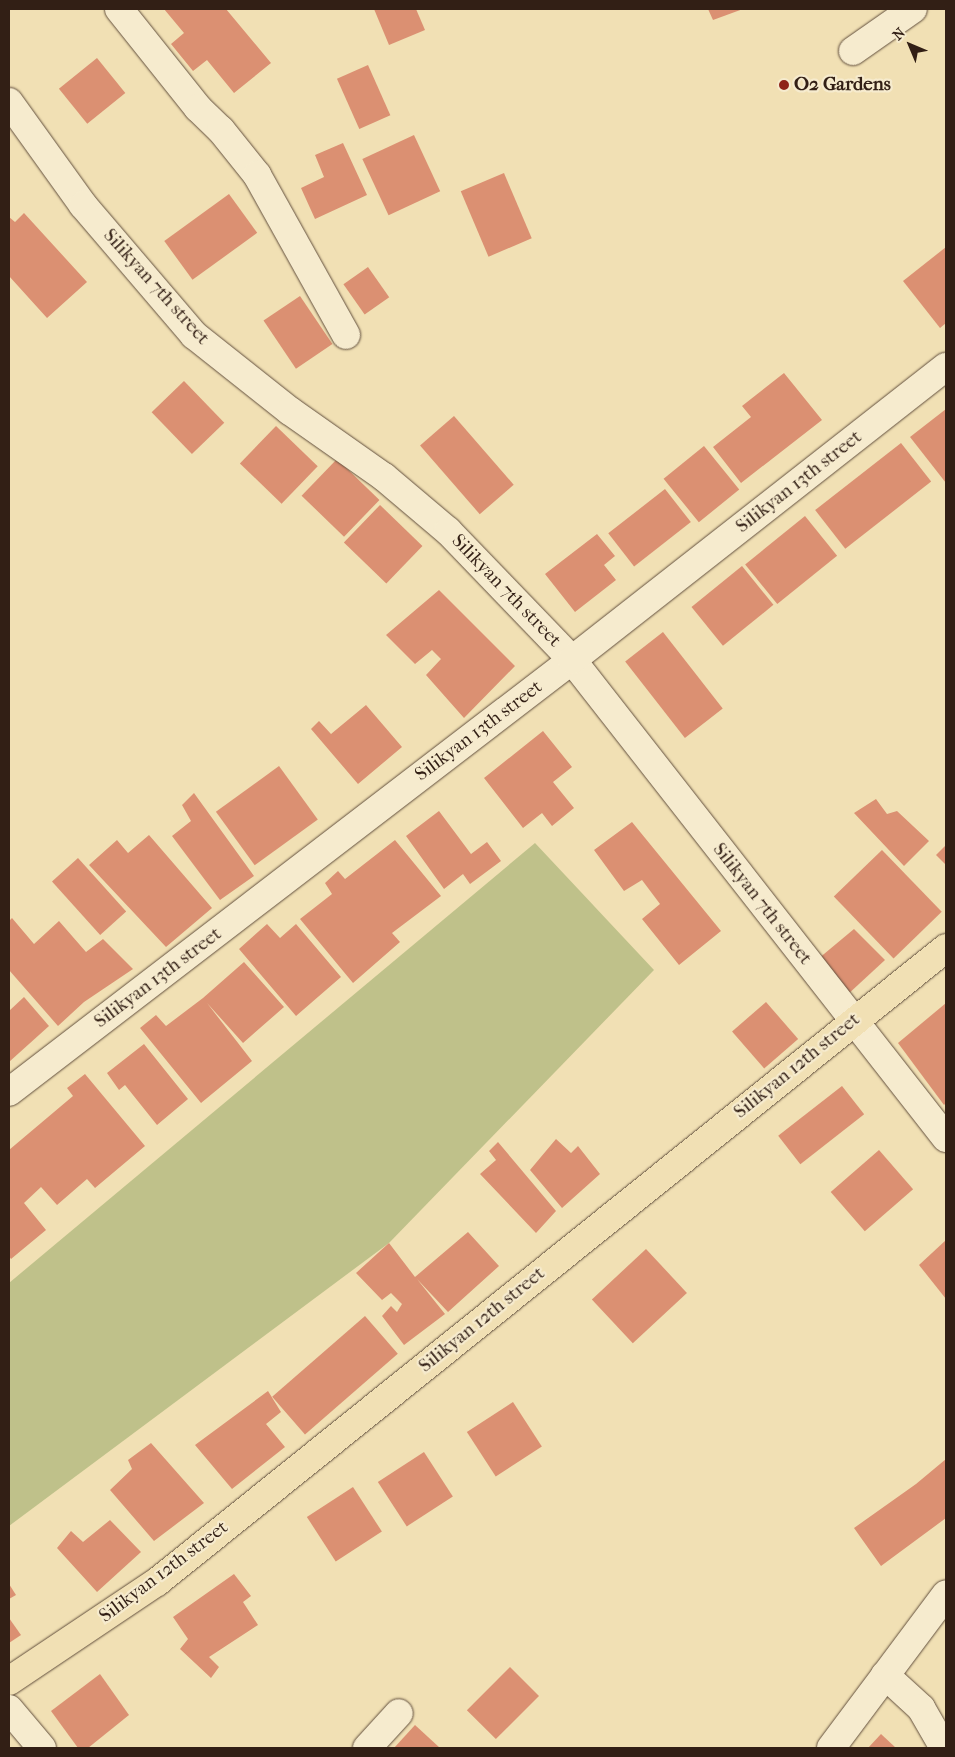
<!DOCTYPE html>
<style>
body{margin:0}
#map{position:relative;width:955px;height:1757px;overflow:hidden;background:#f1e0b4;font-family:"IM FELL French Canon",serif}
div>[style]{position:absolute}
[style*='--x']{left:calc(var(--x)*1px);top:calc(var(--y)*1px);width:calc(var(--w)*1px);rotate:calc(var(--a)*1deg)}
.green>*{inset:0;background:#bfc18a}
.building>*{inset:0;background:#db9072;transform-origin:0 0}
.roads{filter:drop-shadow(0 0 1px #624f3d) drop-shadow(0 0 1px #624f3d)}
.minor>*{height:28px;margin:-14px;padding:0 14px;transform-origin:14px;border-radius:14px;background:#f6ebce}
.major>*{height:28px;margin:-14px;padding:0 14px;transform-origin:14px;border-radius:14px;background:#f1e0b4}
.dots>*{width:14px;height:14px;translate:-50% -50%;box-sizing:border-box;border:2px solid #f6ebce;border-radius:50%}
span{translate:-50% -50%;white-space:nowrap;text-align:center;line-height:1.15;-webkit-text-stroke:4.5px #f6ebce;paint-order:stroke}
.poi-label{font-size:19px;color:#321f15;font-weight:700}
.left{translate:0 -50%;text-align:left}
.street-label{font-size:19px;color:#321f15}
.frame{position:absolute;inset:0;border:10px solid #321f15;pointer-events:none}
.north{position:absolute;left:885px;top:20px;width:50px;height:50px;-webkit-text-stroke:4px #f6ebce;paint-order:stroke;rotate:315deg;font-size:14px;font-weight:700;line-height:20px;text-align:center;color:#321f15}
.north::after{content:'';display:block;margin:auto;width:18px;height:22px;background:#321f15;clip-path:polygon(50% 0,100% 100%,50% 72%,0 100%)}
</style>
<div id="map">
<div class="green">
<div style="clip-path:polygon(535px 843px,654px 970px,389px 1243px,9px 1526px,9px 1283px)"></div>
</div>
<div class="building">
<div style="clip-path:polygon(164px 9px,226px 9px,271px 63px,234px 93px,207px 60px,193px 71px,171px 44px,184px 33px)"></div>
<div style="clip-path:polygon(374px 9px,416px 9px,425px 30px,389px 45px)"></div>
<div style="clip-path:polygon(708px 9px,743px 9px,713px 20px)"></div>
<div style="left:97px;top:58px;width:45px;height:49px;rotate:51deg"></div>
<div style="left:368px;top:65px;width:55px;height:34px;rotate:66deg"></div>
<div style="left:414px;top:135px;width:62px;height:57px;rotate:65deg"></div>
<div style="clip-path:polygon(343px 143px,367px 195px,315px 219px,301px 188px,324px 177px,315px 155px)"></div>
<div style="left:504px;top:173px;width:71px;height:47px;rotate:67deg"></div>
<div style="left:229px;top:194px;width:48px;height:80px;rotate:54deg"></div>
<div style="clip-path:polygon(24px 213px,87px 282px,47px 318px,9px 276px,9px 217px,15px 222px)"></div>
<div style="clip-path:polygon(946px 247px,946px 323px,940px 328px,903px 281px)"></div>
<div style="left:368px;top:267px;width:37px;height:30px;rotate:55deg"></div>
<div style="left:300px;top:296px;width:58px;height:44px;rotate:56deg"></div>
<div style="clip-path:polygon(784px 373px,822px 420px,741px 483px,713px 447px,751px 417px,742px 406px)"></div>
<div style="left:184px;top:381px;width:58px;height:45px;rotate:46deg"></div>
<div style="clip-path:polygon(946px 409px,946px 483px,910px 437px)"></div>
<div style="left:454px;top:416px;width:91px;height:45px;rotate:49deg"></div>
<div style="left:276px;top:426px;width:58px;height:52px;rotate:44deg"></div>
<div style="left:901px;top:443px;width:49px;height:109px;rotate:52deg"></div>
<div style="left:704px;top:446px;width:56px;height:52px;rotate:51deg"></div>
<div style="left:337px;top:459px;width:59px;height:51px;rotate:44deg"></div>
<div style="left:665px;top:489px;width:42px;height:72px;rotate:52deg"></div>
<div style="left:380px;top:505px;width:59px;height:52px;rotate:44deg"></div>
<div style="left:805px;top:516px;width:51px;height:77px;rotate:51deg"></div>
<div style="clip-path:polygon(597px 534px,615px 556px,604px 565px,616px 580px,575px 612px,545px 574px)"></div>
<div style="left:742px;top:566px;width:50px;height:65px;rotate:51deg"></div>
<div style="clip-path:polygon(439px 590px,515px 666px,464px 718px,426px 675px,441px 659px,432px 650px,415px 664px,386px 635px)"></div>
<div style="left:663px;top:632px;width:97px;height:48px;rotate:52deg"></div>
<div style="clip-path:polygon(366px 705px,402px 747px,358px 784px,311px 729px,319px 721px,331px 734px)"></div>
<div style="clip-path:polygon(543px 731px,572px 767px,553px 782px,574px 808px,552px 826px,542px 813px,523px 828px,484px 778px)"></div>
<div style="left:279px;top:766px;width:66px;height:78px;rotate:54deg"></div>
<div style="clip-path:polygon(194px 793px,254px 876px,220px 900px,172px 836px,191px 821px,182px 805px)"></div>
<div style="clip-path:polygon(876px 799px,887px 814px,897px 811px,929px 841px,904px 866px,854px 813px)"></div>
<div style="clip-path:polygon(439px 811px,471px 854px,487px 842px,501px 861px,470px 884px,463px 874px,444px 889px,406px 836px)"></div>
<div style="clip-path:polygon(632px 822px,721px 931px,679px 965px,642px 919px,660px 904px,642px 880px,624px 891px,594px 850px)"></div>
<div style="clip-path:polygon(149px 835px,212px 908px,166px 947px,89px 865px,117px 840px,128px 853px)"></div>
<div style="clip-path:polygon(395px 840px,441px 896px,392px 933px,400px 942px,353px 983px,300px 919px,332px 894px,325px 883px,338px 871px,345px 879px)"></div>
<div style="clip-path:polygon(946px 845px,946px 865px,936px 855px)"></div>
<div style="left:882px;top:850px;width:86px;height:67px;rotate:46deg"></div>
<div style="left:78px;top:858px;width:72px;height:35px;rotate:48deg"></div>
<div style="clip-path:polygon(12px 918px,34px 944px,59px 921px,86px 952px,103px 939px,133px 969px,84px 1002px,58px 1026px,9px 970px,9px 921px)"></div>
<div style="clip-path:polygon(267px 924px,280px 938px,296px 924px,341px 977px,296px 1016px,239px 949px)"></div>
<div style="clip-path:polygon(854px 929px,885px 960px,846px 996px,818px 959px)"></div>
<div style="clip-path:polygon(244px 962px,284px 1007px,243px 1043px,207px 1003px,252px 1061px,201px 1103px,140px 1028px,156px 1015px,166px 1026px,203px 998px)"></div>
<div style="clip-path:polygon(24px 997px,49px 1026px,9px 1062px,9px 1011px)"></div>
<div style="left:766px;top:1002px;width:49px;height:45px;rotate:49deg"></div>
<div style="clip-path:polygon(946px 1003px,946px 1103px,944px 1105px,898px 1043px)"></div>
<div style="clip-path:polygon(144px 1044px,188px 1099px,157px 1125px,125px 1085px,119px 1090px,107px 1073px)"></div>
<div style="clip-path:polygon(85px 1074px,145px 1146px,95px 1188px,87px 1179px,57px 1205px,41px 1187px,24px 1203px,46px 1230px,11px 1259px,9px 1256px,9px 1150px,73px 1096px,67px 1088px)"></div>
<div style="left:842px;top:1086px;width:36px;height:81px;rotate:52deg"></div>
<div style="clip-path:polygon(556px 1139px,571px 1153px,578px 1146px,600px 1174px,562px 1208px,530px 1170px)"></div>
<div style="clip-path:polygon(498px 1142px,556px 1211px,536px 1233px,480px 1174px,496px 1160px,489px 1151px)"></div>
<div style="left:879px;top:1150px;width:52px;height:64px;rotate:49deg"></div>
<div style="clip-path:polygon(468px 1232px,499px 1266px,448px 1312px,417px 1279px,445px 1314px,404px 1345px,382px 1316px,391px 1306px,397px 1312px,402px 1304px,391px 1293px,382px 1300px,356px 1273px,389px 1243px,415px 1277px)"></div>
<div style="clip-path:polygon(946px 1240px,946px 1299px,919px 1265px)"></div>
<div style="left:646px;top:1249px;width:60px;height:74px;rotate:47deg"></div>
<div style="left:365px;top:1316px;width:50px;height:123px;rotate:49deg"></div>
<div style="clip-path:polygon(268px 1391px,281px 1412px,266px 1424px,285px 1447px,232px 1489px,195px 1445px)"></div>
<div style="left:513px;top:1402px;width:53px;height:55px;rotate:57deg"></div>
<div style="clip-path:polygon(151px 1443px,204px 1503px,154px 1541px,110px 1490px,132px 1469px,128px 1460px)"></div>
<div style="left:424px;top:1452px;width:53px;height:55px;rotate:57deg"></div>
<div style="clip-path:polygon(946px 1459px,946px 1518px,881px 1566px,854px 1528px,916px 1484px)"></div>
<div style="left:353px;top:1487px;width:53px;height:55px;rotate:57deg"></div>
<div style="clip-path:polygon(110px 1520px,141px 1552px,97px 1592px,57px 1548px,71px 1531px,83px 1542px)"></div>
<div style="clip-path:polygon(234px 1574px,251px 1596px,243px 1602px,258px 1625px,209px 1657px,219px 1667px,211px 1678px,180px 1649px,188px 1639px,173px 1617px)"></div>
<div style="clip-path:polygon(9px 1584px,16px 1595px,9px 1599px)"></div>
<div style="clip-path:polygon(9px 1618px,21px 1635px,9px 1643px)"></div>
<div style="left:510px;top:1667px;width:41px;height:61px;rotate:45deg"></div>
<div style="clip-path:polygon(100px 1674px,129px 1715px,88px 1748px,78px 1748px,51px 1711px)"></div>
<div style="clip-path:polygon(415px 1725px,440px 1748px,394px 1748px)"></div>
<div style="clip-path:polygon(881px 1734px,896px 1748px,868px 1748px)"></div>
</div>
<div class="roads">
<div class="minor">
<div style="--x:119;--y:9;--w:127;--a:51.4"></div>
<div style="--x:198;--y:108;--w:32;--a:44"></div>
<div style="--x:221;--y:130;--w:58;--a:51.3"></div>
<div style="--x:257;--y:175;--w:183;--a:60.9"></div>
<div style="--x:853;--y:51;--w:73;--a:-35"></div>
<div style="--x:9;--y:102;--w:127;--a:54.3"></div>
<div style="--x:83;--y:205;--w:171;--a:49.5"></div>
<div style="--x:194;--y:335;--w:122;--a:38.4"></div>
<div style="--x:290;--y:411;--w:115;--a:35.1"></div>
<div style="--x:384;--y:477;--w:84;--a:40.2"></div>
<div style="--x:448;--y:531;--w:179;--a:46.1"></div>
<div style="--x:572;--y:660;--w:607;--a:51.96"></div>
<div style="--x:9;--y:1092;--w:710;--a:-37.5"></div>
<div style="--x:572;--y:660;--w:475;--a:-38.1"></div>
<div style="--x:885;--y:1675;--w:49;--a:42.5"></div>
<div style="--x:921;--y:1708;--w:46;--a:60.1"></div>
<div style="--x:9;--y:1709;--w:51;--a:49.8"></div>
<div style="--x:367;--y:1748;--w:47;--a:-47.6"></div>
<div style="--x:831;--y:1748;--w:192;--a:-53.2"></div>
</div>
<div class="major">
<div style="--x:9;--y:1681;--w:178;--a:-33.8"></div>
<div style="--x:157;--y:1582;--w:1012;--a:-38.78"></div>
</div>
</div>
<div class="dots">
<div style="left:784px;top:85px;background:#8f2418"></div>
</div>
<div class="poi-label">
<span class="left" style="left:794px;top:85px">O2 Gardens</span>
</div>
<div class="street-label">
<span style="left:156px;top:287px;rotate:48deg">Silikyan 7th street</span>
<span style="left:799px;top:482px;rotate:-38deg">Silikyan 13th street</span>
<span style="left:506px;top:591px;rotate:46deg">Silikyan 7th street</span>
<span style="left:479px;top:731px;rotate:-37deg">Silikyan 13th street</span>
<span style="left:762px;top:904px;rotate:52deg">Silikyan 7th street</span>
<span style="left:158px;top:978px;rotate:-37deg">Silikyan 13th street</span>
<span style="left:797px;top:1066px;rotate:-39deg">Silikyan 12th street</span>
<span style="left:482px;top:1320px;rotate:-39deg">Silikyan 12th street</span>
<span style="left:164px;top:1572px;rotate:-37deg">Silikyan 12th street</span>
</div>
<div class="frame"></div>
<div class="north">N</div>
</div>
